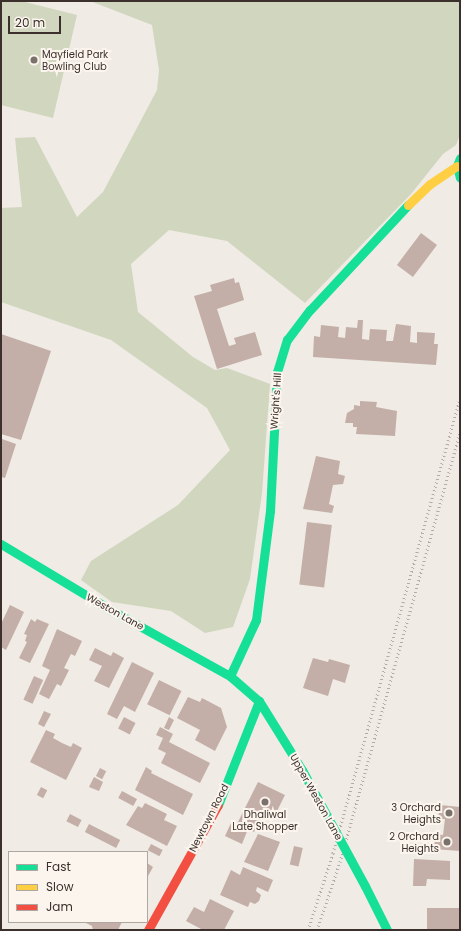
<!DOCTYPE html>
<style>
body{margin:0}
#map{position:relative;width:461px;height:931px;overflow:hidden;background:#f0ebe5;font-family:Poppins,sans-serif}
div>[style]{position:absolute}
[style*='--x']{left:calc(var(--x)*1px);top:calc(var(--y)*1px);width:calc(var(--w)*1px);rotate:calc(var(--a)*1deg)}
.green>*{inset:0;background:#d1d6bf}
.building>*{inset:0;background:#c3afa7;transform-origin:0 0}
.fast>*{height:9px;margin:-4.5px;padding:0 4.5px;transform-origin:4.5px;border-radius:4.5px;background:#16e098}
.slow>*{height:9px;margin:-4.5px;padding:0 4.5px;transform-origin:4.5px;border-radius:4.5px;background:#ffcf43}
.jam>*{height:9px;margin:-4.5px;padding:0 4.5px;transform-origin:4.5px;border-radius:4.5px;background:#f24e42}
.rail>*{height:3px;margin-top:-1.5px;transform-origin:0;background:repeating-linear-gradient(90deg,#b1aca8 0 1px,transparent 0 4px)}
.fast-bridge>*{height:9px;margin:-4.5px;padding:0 4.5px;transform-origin:4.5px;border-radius:4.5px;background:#16e098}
.dots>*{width:11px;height:11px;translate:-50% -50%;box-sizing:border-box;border:2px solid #fbf5ee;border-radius:50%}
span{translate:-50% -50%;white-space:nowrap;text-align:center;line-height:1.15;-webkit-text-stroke:4px #fbf5ee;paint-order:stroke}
.poi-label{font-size:10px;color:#3b302b}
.left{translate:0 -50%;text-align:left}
.right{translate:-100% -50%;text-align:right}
.street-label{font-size:10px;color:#3b302b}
.frame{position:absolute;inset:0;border:2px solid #3b302b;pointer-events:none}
.legend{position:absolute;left:8px;top:851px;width:140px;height:72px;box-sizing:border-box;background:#fbf5ee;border:1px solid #aea6a0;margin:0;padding:5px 7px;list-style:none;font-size:12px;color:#3b302b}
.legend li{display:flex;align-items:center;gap:8px;height:20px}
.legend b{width:20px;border:1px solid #aea6a0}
.scale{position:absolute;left:8px;top:16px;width:53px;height:18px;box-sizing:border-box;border:2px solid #3b302b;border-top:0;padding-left:5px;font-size:12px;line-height:14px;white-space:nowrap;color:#3b302b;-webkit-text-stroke:3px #fbf5ee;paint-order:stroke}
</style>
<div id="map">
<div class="green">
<div style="clip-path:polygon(1px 1px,21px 1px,77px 15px,53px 118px,1px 105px)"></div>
<div style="clip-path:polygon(90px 1px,460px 1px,460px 135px,456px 145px,443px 154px,411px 194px,305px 303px,227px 241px,169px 230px,131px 264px,138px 312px,193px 357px,215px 370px,227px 368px,270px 384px,262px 493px,250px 579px,233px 627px,205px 633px,171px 611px,112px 602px,81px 580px,91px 561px,178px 505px,230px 450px,207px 408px,111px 340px,1px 302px,1px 208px,22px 207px,15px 138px,35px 137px,77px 217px,103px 192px,157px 90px,159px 70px,152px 25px)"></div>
</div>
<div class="building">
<div style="left:421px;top:233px;width:20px;height:40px;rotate:37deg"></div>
<div style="clip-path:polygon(234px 278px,235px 283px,239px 282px,244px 300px,217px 309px,229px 346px,236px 344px,234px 338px,255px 332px,262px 355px,217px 369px,194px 296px,212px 291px,210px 285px)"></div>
<div style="clip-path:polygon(358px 320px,363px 320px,362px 339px,369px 340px,370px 329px,387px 330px,386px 341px,393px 341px,396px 324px,411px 326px,410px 342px,417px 343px,417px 332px,435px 333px,434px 344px,438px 344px,436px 365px,313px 357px,314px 336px,320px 337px,321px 325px,339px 327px,338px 337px,345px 338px,346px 327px,357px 328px)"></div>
<div style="clip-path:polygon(1px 334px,51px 351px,21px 440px,1px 434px)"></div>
<div style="clip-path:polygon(360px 401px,377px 402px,376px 407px,397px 411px,395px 436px,356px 434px,357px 427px,353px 427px,353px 423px,345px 423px,347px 413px,354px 409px,354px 405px,360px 406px)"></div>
<div style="clip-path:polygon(2px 439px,16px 444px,5px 478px,1px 477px)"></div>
<div style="clip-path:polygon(316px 456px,340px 461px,338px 474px,345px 476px,343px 484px,333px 485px,329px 504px,334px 506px,332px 513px,303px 509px)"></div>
<div style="left:307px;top:522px;width:25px;height:63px;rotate:7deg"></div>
<div style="clip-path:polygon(10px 605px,24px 612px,6px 650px,1px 647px,1px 624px)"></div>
<div style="clip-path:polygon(31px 619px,35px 622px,37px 619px,49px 624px,30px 663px,19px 658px,27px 642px,25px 641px,27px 635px,24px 634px)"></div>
<div style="clip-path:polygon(57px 629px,82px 641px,75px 656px,71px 654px,64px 668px,69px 670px,61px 686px,57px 684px,49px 699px,39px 694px,50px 670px,42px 666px)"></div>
<div style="clip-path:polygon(95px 648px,111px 656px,113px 652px,124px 658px,109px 688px,94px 681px,102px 666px,89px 660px)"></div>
<div style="clip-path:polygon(313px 658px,328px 662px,329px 659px,350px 665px,345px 683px,333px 679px,328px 696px,303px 688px)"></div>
<div style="clip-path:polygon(132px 662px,154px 673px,135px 712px,124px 706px,117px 719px,107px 714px)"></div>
<div style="left:34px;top:676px;width:10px;height:26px;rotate:24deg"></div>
<div style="left:159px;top:680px;width:25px;height:27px;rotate:26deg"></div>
<div style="clip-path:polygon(188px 697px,200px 702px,202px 698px,221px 708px,227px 727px,215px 751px,195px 740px,200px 730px,177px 718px)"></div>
<div style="clip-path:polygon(44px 711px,51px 714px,44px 727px,38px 724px)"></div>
<div style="left:124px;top:717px;width:13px;height:13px;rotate:27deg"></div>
<div style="clip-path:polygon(169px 717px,174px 720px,169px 730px,164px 728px)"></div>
<div style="clip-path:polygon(160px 727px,173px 734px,169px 742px,210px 763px,200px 783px,161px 763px,166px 753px,158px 749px,163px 738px,156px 735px)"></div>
<div style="clip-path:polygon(46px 730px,55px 734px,53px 738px,62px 743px,71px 747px,73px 743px,82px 748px,66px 780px,30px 762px)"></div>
<div style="clip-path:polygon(146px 767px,152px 771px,151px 773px,193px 794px,183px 815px,135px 790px)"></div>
<div style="left:100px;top:768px;width:7px;height:9px;rotate:27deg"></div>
<div style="clip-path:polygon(94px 777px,103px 782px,99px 791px,89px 787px)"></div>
<div style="clip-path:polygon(258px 782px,285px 795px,275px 815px,264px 810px,254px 832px,248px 829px,242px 844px,225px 836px,231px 823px,246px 829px,237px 824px)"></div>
<div style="left:41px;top:787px;width:7px;height:9px;rotate:27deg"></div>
<div style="left:122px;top:791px;width:17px;height:8px;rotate:28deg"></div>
<div style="clip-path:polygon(145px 803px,167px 814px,164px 820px,177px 826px,167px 846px,126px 825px,138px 806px,142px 808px)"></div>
<div style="clip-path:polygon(440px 805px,460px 807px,460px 851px,434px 849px,435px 834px,443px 835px,445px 819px,438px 819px)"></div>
<div style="left:70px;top:814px;width:13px;height:8px;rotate:27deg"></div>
<div style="left:89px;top:824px;width:35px;height:9px;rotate:27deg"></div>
<div style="clip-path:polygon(258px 834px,280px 842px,268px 871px,244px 862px)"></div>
<div style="left:151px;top:844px;width:13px;height:7px;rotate:27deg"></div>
<div style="left:294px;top:846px;width:9px;height:19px;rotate:13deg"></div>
<div style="clip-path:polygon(414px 859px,450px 861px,450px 880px,427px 879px,426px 886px,413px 886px)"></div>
<div style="clip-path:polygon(147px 863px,153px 867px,147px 878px)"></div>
<div style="clip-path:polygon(243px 867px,273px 880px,268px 892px,257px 887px,256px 891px,261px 895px,259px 901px,255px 904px,250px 902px,248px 907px,220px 895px,231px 870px,240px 875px)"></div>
<div style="clip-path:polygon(210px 899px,234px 911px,224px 930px,203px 930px,186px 921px,194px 907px,204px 912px)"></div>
<div style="left:427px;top:908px;width:32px;height:21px"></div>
<div style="clip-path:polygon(84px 922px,122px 922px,118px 930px,93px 930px,92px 926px)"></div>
</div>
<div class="fast">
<div style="--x:460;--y:158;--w:9;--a:111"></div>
<div style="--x:457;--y:166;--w:12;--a:76"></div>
<div style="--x:1;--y:544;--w:126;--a:31"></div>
<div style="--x:109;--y:609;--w:138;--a:29"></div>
<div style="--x:230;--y:676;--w:38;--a:41"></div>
<div style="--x:259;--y:701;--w:81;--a:58.1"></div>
<div style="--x:230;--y:676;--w:62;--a:-65.1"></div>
<div style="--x:256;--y:620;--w:110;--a:-82.7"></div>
<div style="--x:270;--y:511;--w:139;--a:-87.1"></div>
<div style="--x:277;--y:372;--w:34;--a:-73"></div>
<div style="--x:287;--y:340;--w:38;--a:-53"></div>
<div style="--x:310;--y:310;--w:144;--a:-47"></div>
<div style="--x:218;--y:805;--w:112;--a:-68.5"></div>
<div style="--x:365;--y:886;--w:49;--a:63.4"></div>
</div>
<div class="slow">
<div style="--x:408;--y:205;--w:30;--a:-44"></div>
<div style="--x:430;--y:184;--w:32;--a:-34"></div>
</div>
<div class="jam">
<div style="--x:148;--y:930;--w:143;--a:-60.8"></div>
</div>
<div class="rail">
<div style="--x:308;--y:930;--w:81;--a:-72"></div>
<div style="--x:333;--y:853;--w:471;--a:-74.4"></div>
<div style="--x:317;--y:930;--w:72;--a:-71.3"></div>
<div style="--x:340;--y:862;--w:445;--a:-74.4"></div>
</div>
<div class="fast-bridge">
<div style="--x:302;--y:770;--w:132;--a:61.5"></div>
</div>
<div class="dots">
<div style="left:34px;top:60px;background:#7a716c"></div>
<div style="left:265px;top:802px;background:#7a716c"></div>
<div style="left:449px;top:813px;background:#7a716c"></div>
<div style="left:447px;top:842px;background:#7a716c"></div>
</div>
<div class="poi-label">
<span class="left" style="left:42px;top:60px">Mayfield Park<br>Bowling Club</span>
<span class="right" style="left:441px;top:813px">3 Orchard<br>Heights</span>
<span style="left:265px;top:820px">Dhaliwal<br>Late Shopper</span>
<span class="right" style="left:439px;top:842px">2 Orchard<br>Heights</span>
</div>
<div class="street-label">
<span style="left:276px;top:401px;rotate:-86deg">Wright's Hill</span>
<span style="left:115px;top:612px;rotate:29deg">Weston Lane</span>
<span style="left:316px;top:797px;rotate:61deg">Upper Weston Lane</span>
<span style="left:209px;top:818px;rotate:-63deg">Newtown Road</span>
</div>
<div class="frame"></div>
<ul class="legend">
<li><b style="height:5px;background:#16e098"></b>Fast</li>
<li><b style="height:5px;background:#ffcf43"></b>Slow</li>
<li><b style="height:5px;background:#f24e42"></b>Jam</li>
</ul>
<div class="scale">20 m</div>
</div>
